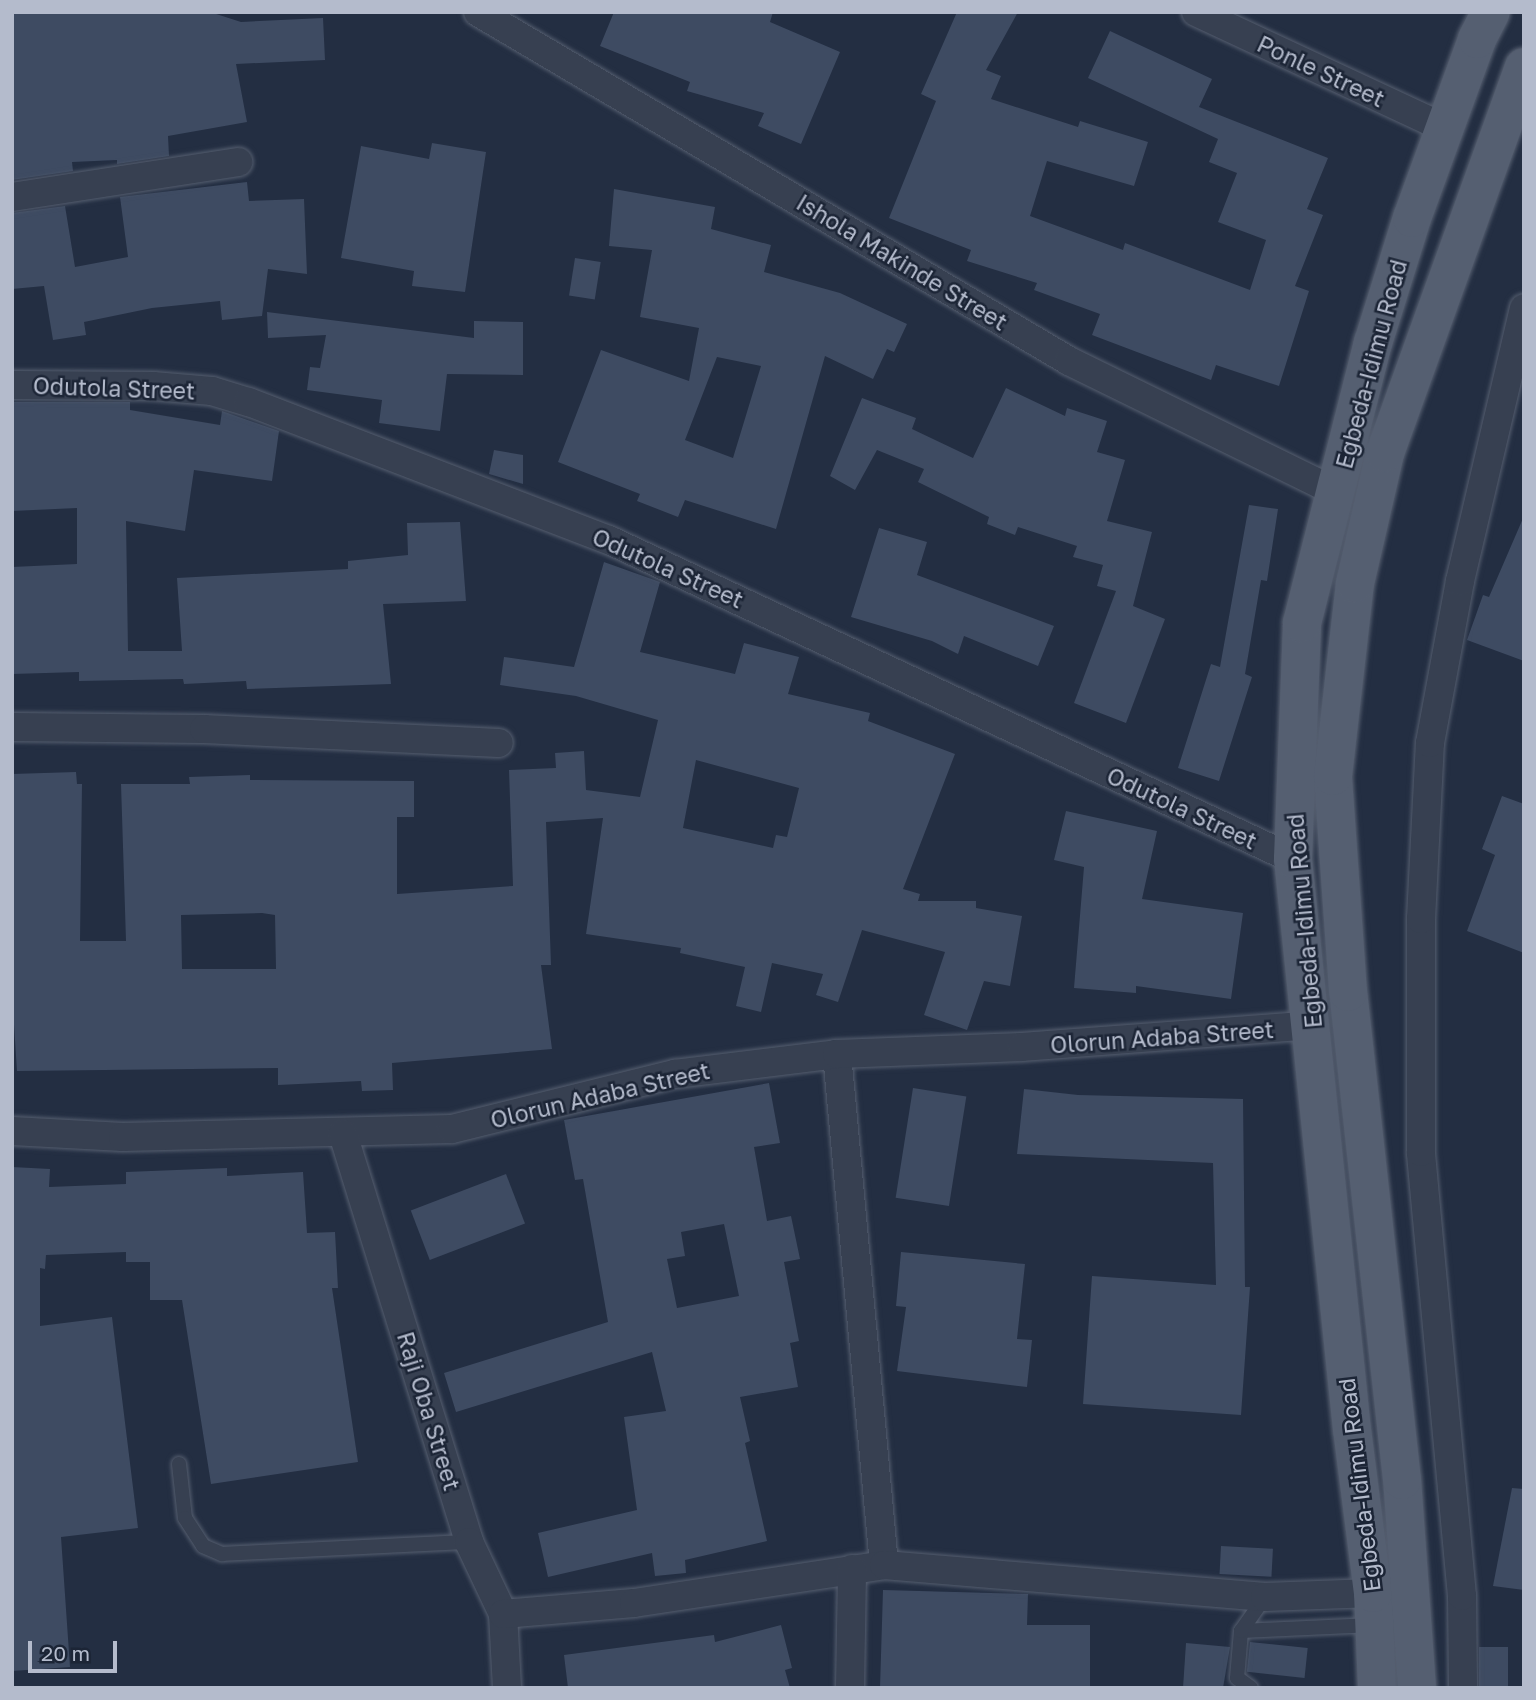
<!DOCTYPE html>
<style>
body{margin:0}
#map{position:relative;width:1536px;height:1700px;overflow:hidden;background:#232e42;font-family:"Golos Text",sans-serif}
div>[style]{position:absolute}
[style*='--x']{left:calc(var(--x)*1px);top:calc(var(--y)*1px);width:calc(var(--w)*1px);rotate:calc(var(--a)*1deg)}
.building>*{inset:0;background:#3e4b62;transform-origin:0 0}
.roads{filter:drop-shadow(0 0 2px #555e6f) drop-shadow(0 0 2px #555e6f)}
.lane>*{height:14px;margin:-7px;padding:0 7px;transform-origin:7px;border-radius:7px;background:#374051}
.street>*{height:28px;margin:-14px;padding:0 14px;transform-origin:14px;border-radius:14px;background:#374051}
.primary>*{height:38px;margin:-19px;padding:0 19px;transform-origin:19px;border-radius:19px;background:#555f71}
span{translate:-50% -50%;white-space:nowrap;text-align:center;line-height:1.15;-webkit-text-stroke:5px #1c2536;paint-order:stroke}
.street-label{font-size:23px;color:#b4bbcc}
.frame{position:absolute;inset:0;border:14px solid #b4bbcc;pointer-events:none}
.scale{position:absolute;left:28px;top:1641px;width:89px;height:32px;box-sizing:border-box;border:4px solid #b4bbcc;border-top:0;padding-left:9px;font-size:21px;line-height:24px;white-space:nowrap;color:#b4bbcc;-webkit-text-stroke:5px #1c2536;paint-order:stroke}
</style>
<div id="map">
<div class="building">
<div style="clip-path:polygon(210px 12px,241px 22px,323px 18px,325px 60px,236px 64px,247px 122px,168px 136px,169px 156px,117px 164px,117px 160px,72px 162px,73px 171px,12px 180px,12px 13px)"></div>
<div style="clip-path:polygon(614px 12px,773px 12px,770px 22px,840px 52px,801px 144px,758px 126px,764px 113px,687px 91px,690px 82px,600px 46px)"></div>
<div style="clip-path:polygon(957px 12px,1018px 12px,986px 70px,1001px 76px,991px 99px,1078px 127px,1080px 121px,1148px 142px,1134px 186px,1047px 161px,1030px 216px,1123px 250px,1125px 243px,1250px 290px,1266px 240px,1218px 222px,1237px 173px,1209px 162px,1218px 139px,1088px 78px,1110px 31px,1212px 79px,1199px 107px,1328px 158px,1307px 209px,1323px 215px,1295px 286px,1309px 291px,1279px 386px,1216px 365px,1211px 380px,1092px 335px,1100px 314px,1034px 290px,1037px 283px,967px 261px,971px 250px,889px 218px,936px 101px,921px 94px)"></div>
<div style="clip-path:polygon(432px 143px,486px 152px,465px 292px,412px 286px,414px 271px,341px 258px,361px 146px,429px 159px)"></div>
<div style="clip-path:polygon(247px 182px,249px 201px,304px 199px,307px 274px,268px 269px,262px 316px,222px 320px,220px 301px,152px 308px,84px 322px,86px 335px,53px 340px,44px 286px,12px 289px,12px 213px,65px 206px,75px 267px,128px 257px,120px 197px)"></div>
<div style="clip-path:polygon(evenodd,614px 189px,715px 207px,711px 229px,771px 245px,764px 272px,840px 293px,907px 324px,894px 352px,887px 349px,873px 379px,825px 356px,776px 529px,685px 500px,678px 517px,637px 501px,640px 494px,558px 462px,601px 350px,689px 381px,699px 328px,640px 317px,652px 250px,609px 246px,614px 189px,717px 357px,761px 366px,733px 458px,685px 440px,717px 357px)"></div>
<div style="left:575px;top:258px;width:26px;height:38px;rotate:9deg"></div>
<div style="clip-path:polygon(267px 312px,474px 338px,474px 321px,523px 322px,523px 375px,447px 374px,440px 431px,379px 423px,382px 400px,307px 390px,310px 367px,320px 368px,326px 335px,268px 338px)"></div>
<div style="clip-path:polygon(1006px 388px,1065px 416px,1067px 408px,1107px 421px,1097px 452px,1125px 460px,1107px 521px,1152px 532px,1133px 606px,1165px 619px,1126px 723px,1074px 703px,1116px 591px,1097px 586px,1103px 565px,1073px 557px,1077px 546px,1018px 527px,1015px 535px,987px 524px,989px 517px,918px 482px,924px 469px,877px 450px,855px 490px,830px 476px,862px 398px,916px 418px,912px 429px,973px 458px)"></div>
<div style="clip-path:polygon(12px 402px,130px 402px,130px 410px,220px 425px,222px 411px,279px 431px,272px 481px,194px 470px,185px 531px,126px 521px,128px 651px,182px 651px,177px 578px,348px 569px,348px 561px,408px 555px,407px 523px,460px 522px,466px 601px,383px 604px,391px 684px,247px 689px,246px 681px,184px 684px,183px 679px,79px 681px,79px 672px,12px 674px,12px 567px,77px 564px,77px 508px,12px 511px)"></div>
<div style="clip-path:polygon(494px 450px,523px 455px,523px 484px,489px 474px)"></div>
<div style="clip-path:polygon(1249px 505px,1278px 509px,1267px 581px,1261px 580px,1245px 674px,1252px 677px,1219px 781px,1178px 768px,1211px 664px,1220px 667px)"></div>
<div style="clip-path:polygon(1524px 516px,1524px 661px,1467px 640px,1483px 595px,1489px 597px)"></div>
<div style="clip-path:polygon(879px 528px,927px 542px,917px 575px,1054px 626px,1038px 666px,964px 636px,958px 654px,932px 641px,851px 617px)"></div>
<div style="clip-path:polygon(evenodd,604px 562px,660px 582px,640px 652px,735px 674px,744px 643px,799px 657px,788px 694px,870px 713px,868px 721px,955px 754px,903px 889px,920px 894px,918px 901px,976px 901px,976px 908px,1022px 916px,1010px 986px,984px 981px,967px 1030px,924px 1015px,945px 952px,862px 930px,838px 1002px,816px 995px,823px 974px,772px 963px,761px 1012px,736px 1006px,745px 967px,680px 953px,681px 948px,586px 934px,603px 818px,546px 822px,551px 965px,541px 965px,552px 1049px,392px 1063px,393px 1090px,362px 1091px,361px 1081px,278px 1085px,278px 1068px,17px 1071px,12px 994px,12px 774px,76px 772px,77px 784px,82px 784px,80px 941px,126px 941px,121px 784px,190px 784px,189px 777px,250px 775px,250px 780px,414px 781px,414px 817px,397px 817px,397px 894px,513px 886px,509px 770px,556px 768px,555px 753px,584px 751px,586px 790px,640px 797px,658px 720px,576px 696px,500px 685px,504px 657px,574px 667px,604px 562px,696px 760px,799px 788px,787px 837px,776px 835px,773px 848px,683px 828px,696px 760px,604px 562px,262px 913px,275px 915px,276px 969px,182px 969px,181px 915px,262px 913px)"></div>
<div style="clip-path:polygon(1502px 796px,1524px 804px,1524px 953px,1467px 931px,1495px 855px,1482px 849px)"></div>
<div style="clip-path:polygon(1066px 811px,1157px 831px,1142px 899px,1243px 913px,1231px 999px,1136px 986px,1136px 993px,1074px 988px,1084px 867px,1054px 860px)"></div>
<div style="clip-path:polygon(evenodd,769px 1083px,780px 1143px,754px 1147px,767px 1221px,791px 1216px,800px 1259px,784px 1262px,799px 1341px,790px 1343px,798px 1387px,740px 1397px,750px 1441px,745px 1443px,767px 1541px,685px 1560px,686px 1573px,655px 1576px,652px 1553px,548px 1577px,538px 1533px,637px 1510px,624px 1417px,666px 1411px,652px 1352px,456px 1412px,444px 1373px,608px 1322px,583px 1179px,575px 1180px,564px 1120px,769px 1083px,724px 1224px,739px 1296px,677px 1308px,667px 1259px,685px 1256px,681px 1232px,724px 1224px)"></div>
<div style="left:913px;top:1088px;width:54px;height:111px;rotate:9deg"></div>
<div style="clip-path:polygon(1024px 1089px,1078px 1095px,1243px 1099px,1245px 1287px,1250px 1287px,1241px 1415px,1083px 1404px,1092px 1276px,1216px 1285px,1213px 1163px,1017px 1154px)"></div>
<div style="clip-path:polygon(12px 1167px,50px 1169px,49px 1187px,126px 1184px,126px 1172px,227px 1168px,227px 1176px,303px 1172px,307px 1233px,335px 1232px,338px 1288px,332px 1288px,358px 1462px,211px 1484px,182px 1300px,150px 1300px,150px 1262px,126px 1262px,126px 1252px,46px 1255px,45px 1269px,40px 1268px,40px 1326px,112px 1317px,138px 1528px,61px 1537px,70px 1667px,12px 1671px)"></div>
<div style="left:506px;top:1174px;width:53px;height:102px;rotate:69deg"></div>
<div style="clip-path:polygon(901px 1252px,1025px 1264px,1017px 1339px,1032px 1340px,1027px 1387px,897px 1371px,906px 1307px,896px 1306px)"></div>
<div style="clip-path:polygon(1512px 1488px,1524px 1489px,1524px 1590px,1493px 1586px)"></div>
<div style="left:1221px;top:1546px;width:52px;height:28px;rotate:3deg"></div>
<div style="clip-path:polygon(883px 1590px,1028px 1594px,1027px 1625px,1090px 1625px,1090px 1688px,880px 1688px)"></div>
<div style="clip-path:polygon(781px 1625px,792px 1668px,785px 1670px,790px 1688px,568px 1688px,564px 1655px,714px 1635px,715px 1642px)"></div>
<div style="left:1250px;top:1642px;width:58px;height:30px;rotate:6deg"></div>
<div style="clip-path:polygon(1186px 1643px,1230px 1647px,1223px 1688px,1183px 1688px)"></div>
<div style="left:1479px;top:1647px;width:29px;height:41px"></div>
</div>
<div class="roads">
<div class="lane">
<div style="--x:179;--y:1464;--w:54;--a:83.7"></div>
<div style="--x:185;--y:1518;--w:33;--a:57"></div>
<div style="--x:203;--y:1546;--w:21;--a:23"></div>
<div style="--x:222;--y:1554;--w:247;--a:-2.8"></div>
<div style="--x:1241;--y:1631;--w:132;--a:-2.6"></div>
<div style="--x:1251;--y:1688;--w:17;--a:-144"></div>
<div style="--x:1237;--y:1678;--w:47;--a:-85.1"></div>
<div style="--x:1241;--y:1631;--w:42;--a:-54.8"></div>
</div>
<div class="street">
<div style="--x:478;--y:12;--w:686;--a:30.56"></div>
<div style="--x:1069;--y:361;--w:297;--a:26.1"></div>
<div style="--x:1196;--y:12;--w:277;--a:25"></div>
<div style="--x:12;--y:197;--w:229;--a:-8.8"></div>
<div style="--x:12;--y:385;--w:141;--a:0.4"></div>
<div style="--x:153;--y:386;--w:59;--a:4.8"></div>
<div style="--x:212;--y:391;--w:39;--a:17"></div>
<div style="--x:249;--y:402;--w:386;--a:21"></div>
<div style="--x:609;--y:540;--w:755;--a:25"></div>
<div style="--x:12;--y:727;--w:192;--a:0.6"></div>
<div style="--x:204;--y:729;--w:295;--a:2.7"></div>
<div style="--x:837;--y:1054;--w:513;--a:84.74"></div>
<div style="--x:12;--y:1131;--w:111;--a:3.1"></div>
<div style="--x:123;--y:1137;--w:329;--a:-1.4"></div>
<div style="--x:452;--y:1129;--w:230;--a:-13.9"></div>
<div style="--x:675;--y:1074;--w:163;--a:-7"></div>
<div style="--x:837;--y:1054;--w:185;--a:-2.2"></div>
<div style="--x:1022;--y:1047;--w:291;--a:-4.3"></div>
<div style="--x:343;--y:1134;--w:427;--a:72.8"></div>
<div style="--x:469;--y:1542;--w:80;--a:64.7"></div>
<div style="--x:503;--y:1614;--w:74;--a:86.9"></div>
<div style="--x:503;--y:1614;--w:131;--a:-4.8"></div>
<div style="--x:634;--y:1603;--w:253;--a:-8.6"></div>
<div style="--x:884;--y:1565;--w:382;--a:4.8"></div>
<div style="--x:1265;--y:1597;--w:108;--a:-2.1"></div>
<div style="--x:850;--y:1688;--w:119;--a:-89"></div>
<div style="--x:1463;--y:1688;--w:92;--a:-90.6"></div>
<div style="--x:1462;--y:1596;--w:446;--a:-95.3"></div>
<div style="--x:1421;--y:1152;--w:233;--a:-90"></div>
<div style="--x:1421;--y:919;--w:176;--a:-87.1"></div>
<div style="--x:1430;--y:743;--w:165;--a:-79.5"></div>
<div style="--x:1460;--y:581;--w:280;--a:-76.8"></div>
</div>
<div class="primary">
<div style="--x:1377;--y:1688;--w:95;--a:-92.4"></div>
<div style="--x:1373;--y:1593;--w:164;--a:-97.3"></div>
<div style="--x:1352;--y:1430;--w:574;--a:-95.9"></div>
<div style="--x:1293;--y:859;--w:236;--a:-87.8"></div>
<div style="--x:1302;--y:623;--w:289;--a:-75.8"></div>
<div style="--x:1373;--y:343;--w:131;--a:-72.7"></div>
<div style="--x:1412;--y:218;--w:190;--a:-70"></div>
<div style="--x:1477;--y:39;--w:30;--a:-63"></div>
<div style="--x:1417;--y:1688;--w:209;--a:-94.1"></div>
<div style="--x:1402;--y:1480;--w:491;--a:-96.3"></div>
<div style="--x:1348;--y:992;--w:217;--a:-94"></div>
<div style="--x:1333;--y:776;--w:194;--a:-83.5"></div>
<div style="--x:1355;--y:583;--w:133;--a:-77"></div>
<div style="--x:1385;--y:453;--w:410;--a:-70.2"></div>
</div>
</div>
<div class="street-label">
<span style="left:1321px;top:71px;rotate:25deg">Ponle Street</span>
<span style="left:902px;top:262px;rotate:31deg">Ishola Makinde Street</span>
<span style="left:1371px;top:364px;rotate:-75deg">Egbeda-Idimu Road</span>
<span style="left:114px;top:388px;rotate:2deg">Odutola Street</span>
<span style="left:668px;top:568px;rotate:24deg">Odutola Street</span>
<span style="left:1182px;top:808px;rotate:25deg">Odutola Street</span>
<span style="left:1304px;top:921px;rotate:-95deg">Egbeda-Idimu Road</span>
<span style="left:1162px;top:1037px;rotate:-4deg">Olorun Adaba Street</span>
<span style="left:600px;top:1095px;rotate:-13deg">Olorun Adaba Street</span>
<span style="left:429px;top:1411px;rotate:73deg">Raji Oba Street</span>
<span style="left:1359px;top:1485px;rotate:-97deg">Egbeda-Idimu Road</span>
</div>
<div class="frame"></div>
<div class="scale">20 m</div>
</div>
